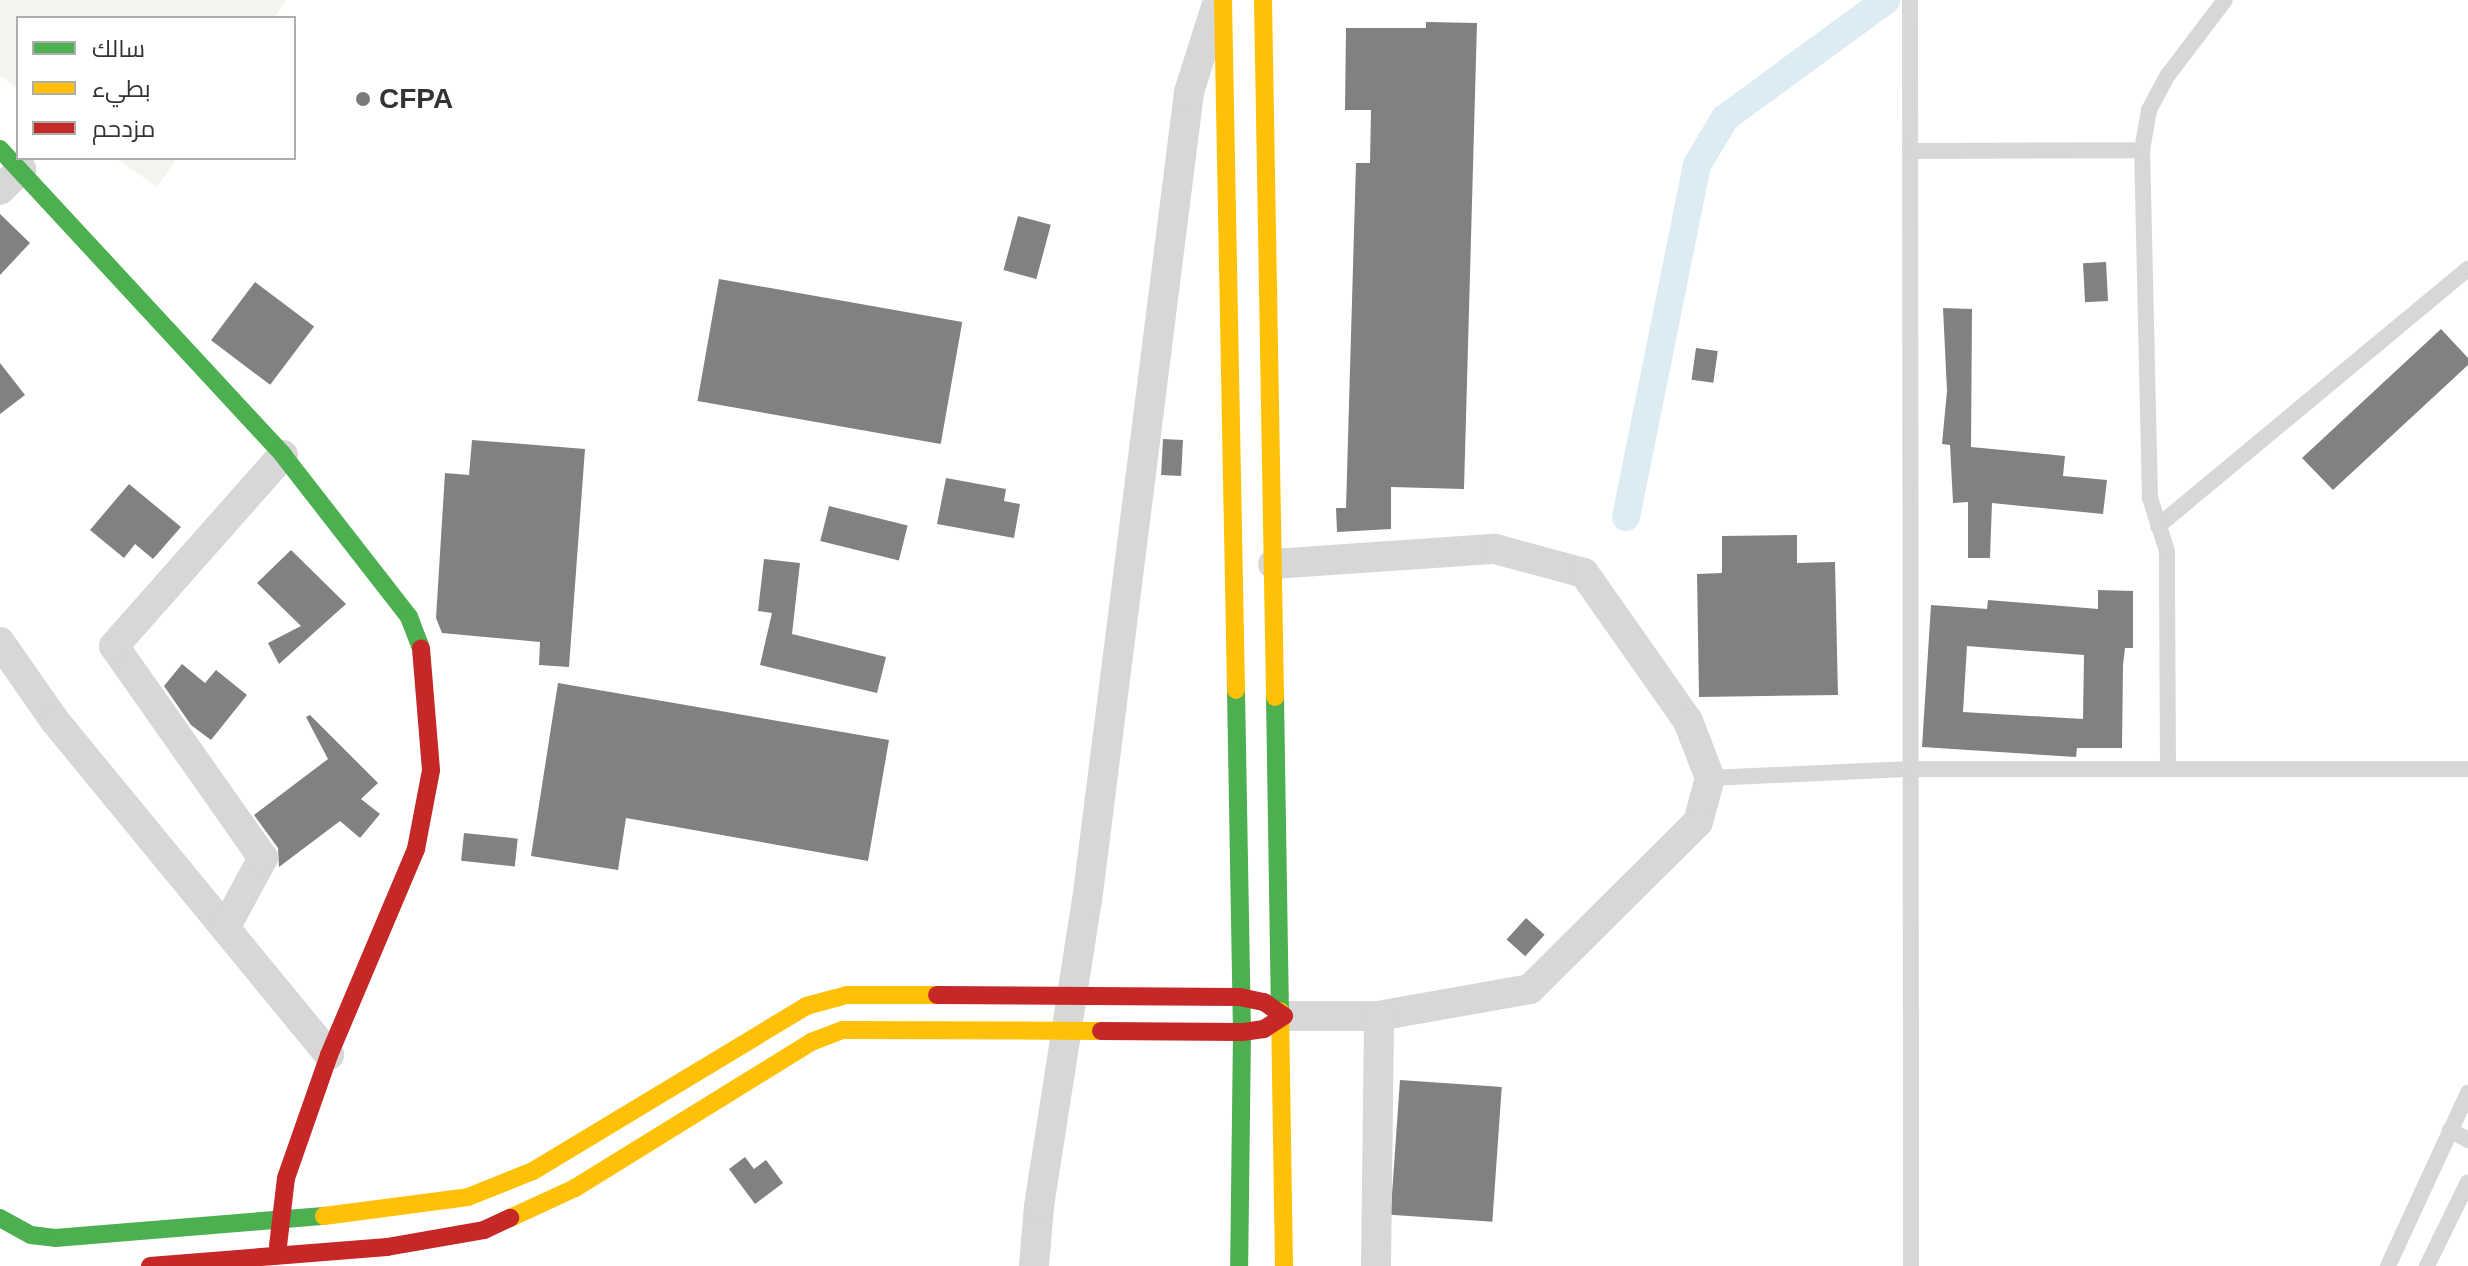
<!DOCTYPE html>
<meta charset="utf-8">
<style>
body{margin:0}
#map{position:relative;width:2468px;height:1266px;overflow:hidden;background:#fff;font-family:Arial,Cairo,sans-serif}
div>[style]{position:absolute}
[style*='--x']{left:calc(var(--x)*1px);top:calc(var(--y)*1px);width:calc(var(--w)*1px);rotate:calc(var(--a)*1deg)}
.green>*{inset:0;background:#f1f5ed}
.canal>*{height:28px;margin:-14px;padding:0 14px;transform-origin:14px;border-radius:14px;background:#ddebf3}
.building>*{inset:0;background:#818181;transform-origin:0 0}
.lane>*{height:16px;margin:-8px;padding:0 8px;transform-origin:8px;border-radius:8px;background:#d7d7d7}
.street>*{height:30px;margin:-15px;padding:0 15px;transform-origin:15px;border-radius:15px;background:#d7d7d7}
.fast>*{height:18px;margin:-9px;padding:0 9px;transform-origin:9px;border-radius:9px;background:#4caf50}
.slow>*{height:18px;margin:-9px;padding:0 9px;transform-origin:9px;border-radius:9px;background:#ffc107}
.jam>*{height:18px;margin:-9px;padding:0 9px;transform-origin:9px;border-radius:9px;background:#c62828}
.dots>*{width:22px;height:22px;translate:-50% -50%;box-sizing:border-box;border:4px solid #fff;border-radius:50%}
span{translate:-50% -50%;white-space:nowrap;text-align:center;line-height:1.15;-webkit-text-stroke:8px #fff;paint-order:stroke}
.poi-label{font-size:28px;color:#333;font-weight:700}
.left{translate:0 -50%;text-align:left}
.legend{position:absolute;left:16px;top:16px;width:280px;height:144px;box-sizing:border-box;background:#fff;border:2px solid #adadad;margin:0;padding:10px 14px;list-style:none;font-size:24px;color:#333}
.legend li{display:flex;align-items:center;gap:16px;height:40px}
.legend b{width:40px;border:2px solid #adadad}
</style>
<div id="map">
<div class="green">
<div style="clip-path:polygon(0 0,286px 0,274px 18px,18px 18px,18px 89px,0 76px)"></div>
<div style="clip-path:polygon(116px 158px,177px 158px,157px 187px)"></div>
</div>
<div class="canal">
<div style="--x:1626;--y:517;--w:359;--a:-78.6"></div>
<div style="--x:1697;--y:165;--w:55;--a:-59.2"></div>
<div style="--x:1725;--y:118;--w:200;--a:-36.2"></div>
</div>
<div class="building">
<div style="clip-path:polygon(1426px 22px,1477px 23px,1464px 489px,1391px 487px,1391px 529px,1337px 532px,1336px 508px,1346px 508px,1356px 163px,1370px 163px,1371px 110px,1345px 110px,1346px 28px,1426px 28px)"></div>
<div style="clip-path:polygon(0 214px,30px 243px,0 275px)"></div>
<div style="left:1018px;top:216px;width:34px;height:56px;rotate:15deg"></div>
<div style="left:2106px;top:262px;width:39px;height:23px;rotate:87deg"></div>
<div style="left:719px;top:279px;width:247px;height:124px;rotate:10deg"></div>
<div style="left:255px;top:282px;width:74px;height:73px;rotate:37deg"></div>
<div style="clip-path:polygon(1943px 308px,1972px 309px,1971px 447px,2065px 456px,2063px 476px,2107px 480px,2103px 514px,1992px 503px,1990px 558px,1968px 558px,1968px 502px,1953px 503px,1950px 445px,1942px 444px,1947px 391px)"></div>
<div style="clip-path:polygon(2441px 329px,2468px 358px,2468px 365px,2333px 490px,2302px 458px)"></div>
<div style="left:1696px;top:348px;width:22px;height:32px;rotate:8deg"></div>
<div style="clip-path:polygon(0 363px,25px 395px,0 414px)"></div>
<div style="left:1163px;top:439px;width:20px;height:36px;rotate:3deg"></div>
<div style="clip-path:polygon(472px 440px,585px 449px,569px 667px,539px 665px,540px 642px,442px 633px,436px 618px,445px 473px,469px 475px)"></div>
<div style="clip-path:polygon(946px 478px,1006px 489px,1004px 501px,1020px 504px,1014px 538px,937px 524px)"></div>
<div style="clip-path:polygon(129px 484px,181px 527px,153px 559px,135px 544px,124px 558px,90px 530px)"></div>
<div style="left:829px;top:506px;width:81px;height:36px;rotate:14deg"></div>
<div style="clip-path:polygon(1797px 535px,1797px 563px,1835px 562px,1838px 695px,1699px 697px,1697px 574px,1722px 573px,1722px 536px)"></div>
<div style="clip-path:polygon(291px 550px,346px 604px,279px 664px,268px 643px,301px 626px,257px 583px)"></div>
<div style="clip-path:polygon(764px 559px,800px 563px,792px 634px,886px 657px,877px 693px,760px 665px,772px 613px,758px 611px)"></div>
<div style="clip-path:polygon(evenodd,2098px 590px,2133px 591px,2133px 648px,2125px 648px,2123px 665px,2122px 748px,2077px 748px,2076px 757px,1922px 747px,1931px 605px,1987px 609px,1988px 600px,2098px 609px,2098px 590px,1967px 646px,2084px 655px,2083px 719px,1963px 712px,1967px 646px)"></div>
<div style="clip-path:polygon(182px 664px,205px 683px,216px 670px,247px 695px,211px 740px,191px 725px,164px 686px)"></div>
<div style="clip-path:polygon(558px 683px,889px 740px,868px 861px,626px 818px,618px 870px,531px 856px)"></div>
<div style="clip-path:polygon(310px 715px,378px 783px,361px 799px,380px 814px,360px 838px,340px 821px,279px 867px,278px 848px,254px 815px,328px 759px,306px 717px)"></div>
<div style="left:464px;top:833px;width:54px;height:28px;rotate:6deg"></div>
<div style="left:1526px;top:918px;width:25px;height:29px;rotate:42deg"></div>
<div style="left:1400px;top:1080px;width:102px;height:135px;rotate:4deg"></div>
<div style="clip-path:polygon(745px 1157px,754px 1169px,766px 1160px,783px 1183px,755px 1204px,729px 1169px)"></div>
</div>
<div class="lane">
<div style="--x:1910;--y:0;--w:1266;--a:89.95"></div>
<div style="--x:1910;--y:151;--w:232;--a:-0.2"></div>
<div style="--x:2158;--y:526;--w:403;--a:-39.7"></div>
<div style="--x:2168;--y:769;--w:218;--a:-90.3"></div>
<div style="--x:2167;--y:551;--w:56;--a:-107.8"></div>
<div style="--x:2150;--y:498;--w:348;--a:-91.3"></div>
<div style="--x:2142;--y:150;--w:41;--a:-80.1"></div>
<div style="--x:2149;--y:110;--w:40;--a:-62"></div>
<div style="--x:2168;--y:75;--w:94;--a:-52.8"></div>
<div style="--x:1710;--y:778;--w:201;--a:-2.6"></div>
<div style="--x:1911;--y:769;--w:557;--a:0"></div>
<div style="--x:2450;--y:1130;--w:21;--a:29"></div>
<div style="--x:2388;--y:1266;--w:191;--a:-65.2"></div>
<div style="--x:2427;--y:1266;--w:93;--a:-64"></div>
</div>
<div class="street">
<div style="--x:0;--y:190;--w:30;--a:-45"></div>
<div style="--x:1273;--y:564;--w:223;--a:-3.9"></div>
<div style="--x:1495;--y:549;--w:92;--a:15.1"></div>
<div style="--x:1584;--y:573;--w:181;--a:54.9"></div>
<div style="--x:1688;--y:721;--w:61;--a:68.9"></div>
<div style="--x:1710;--y:778;--w:46;--a:105.3"></div>
<div style="--x:1698;--y:822;--w:237;--a:135.2"></div>
<div style="--x:1530;--y:989;--w:153;--a:169.9"></div>
<div style="--x:1379;--y:1016;--w:95;--a:180"></div>
<div style="--x:0;--y:642;--w:96;--a:55.2"></div>
<div style="--x:55;--y:721;--w:432;--a:50.6"></div>
<div style="--x:225;--y:928;--w:80;--a:-61.5"></div>
<div style="--x:263;--y:858;--w:259;--a:-125.1"></div>
<div style="--x:114;--y:646;--w:255;--a:-48.5"></div>
<div style="--x:1034;--y:1266;--w:60;--a:-85.2"></div>
<div style="--x:1039;--y:1206;--w:309;--a:-81.1"></div>
<div style="--x:1087;--y:901;--w:815;--a:-82.81"></div>
<div style="--x:1189;--y:92;--w:89;--a:-72.4"></div>
<div style="--x:1376;--y:1266;--w:250;--a:-89.3"></div>
</div>
<div class="fast">
<div style="--x:0;--y:149;--w:417;--a:47.2"></div>
<div style="--x:283;--y:455;--w:205;--a:52.1"></div>
<div style="--x:409;--y:617;--w:33;--a:69"></div>
<div style="--x:1236;--y:690;--w:342;--a:89"></div>
<div style="--x:1242;--y:1032;--w:234;--a:90.7"></div>
<div style="--x:1275;--y:697;--w:314;--a:89.1"></div>
<div style="--x:0;--y:1218;--w:35;--a:29"></div>
<div style="--x:31;--y:1235;--w:24;--a:7"></div>
<div style="--x:55;--y:1238;--w:270;--a:-4.7"></div>
</div>
<div class="slow">
<div style="--x:1223;--y:0;--w:690;--a:88.92"></div>
<div style="--x:1263;--y:0;--w:697;--a:89.01"></div>
<div style="--x:1280;--y:1011;--w:255;--a:89.1"></div>
<div style="--x:324;--y:1216;--w:145;--a:-7.5"></div>
<div style="--x:468;--y:1197;--w:70;--a:-21.8"></div>
<div style="--x:533;--y:1171;--w:319;--a:-31.1"></div>
<div style="--x:806;--y:1006;--w:42;--a:-15"></div>
<div style="--x:847;--y:995;--w:90;--a:0"></div>
<div style="--x:510;--y:1218;--w:72;--a:-24.8"></div>
<div style="--x:575;--y:1188;--w:278;--a:-31.7"></div>
<div style="--x:811;--y:1042;--w:34;--a:-21"></div>
<div style="--x:843;--y:1030;--w:258;--a:0.2"></div>
</div>
<div class="jam">
<div style="--x:937;--y:995;--w:303;--a:0.4"></div>
<div style="--x:1240;--y:997;--w:25;--a:12"></div>
<div style="--x:1264;--y:1002;--w:24;--a:35"></div>
<div style="--x:1284;--y:1016;--w:24;--a:147"></div>
<div style="--x:1264;--y:1029;--w:22;--a:172"></div>
<div style="--x:1242;--y:1032;--w:141;--a:-179.6"></div>
<div style="--x:278;--y:1246;--w:68;--a:-83.3"></div>
<div style="--x:286;--y:1178;--w:130;--a:-70.7"></div>
<div style="--x:329;--y:1055;--w:224;--a:-67.1"></div>
<div style="--x:416;--y:849;--w:80;--a:-79.2"></div>
<div style="--x:431;--y:770;--w:122;--a:-94.7"></div>
<div style="--x:150;--y:1266;--w:238;--a:-4.6"></div>
<div style="--x:387;--y:1247;--w:98;--a:-9.9"></div>
<div style="--x:484;--y:1230;--w:29;--a:-25"></div>
</div>
<div class="dots">
<div style="left:363px;top:99px;background:#7a7a7a"></div>
</div>
<div class="poi-label">
<span class="left" style="left:379px;top:99px">CFPA</span>
</div>
<ul class="legend">
<li><b style="height:10px;background:#4caf50"></b>سالك</li>
<li><b style="height:10px;background:#ffc107"></b>بطيء</li>
<li><b style="height:10px;background:#c62828"></b>مزدحم</li>
</ul>
</div>
